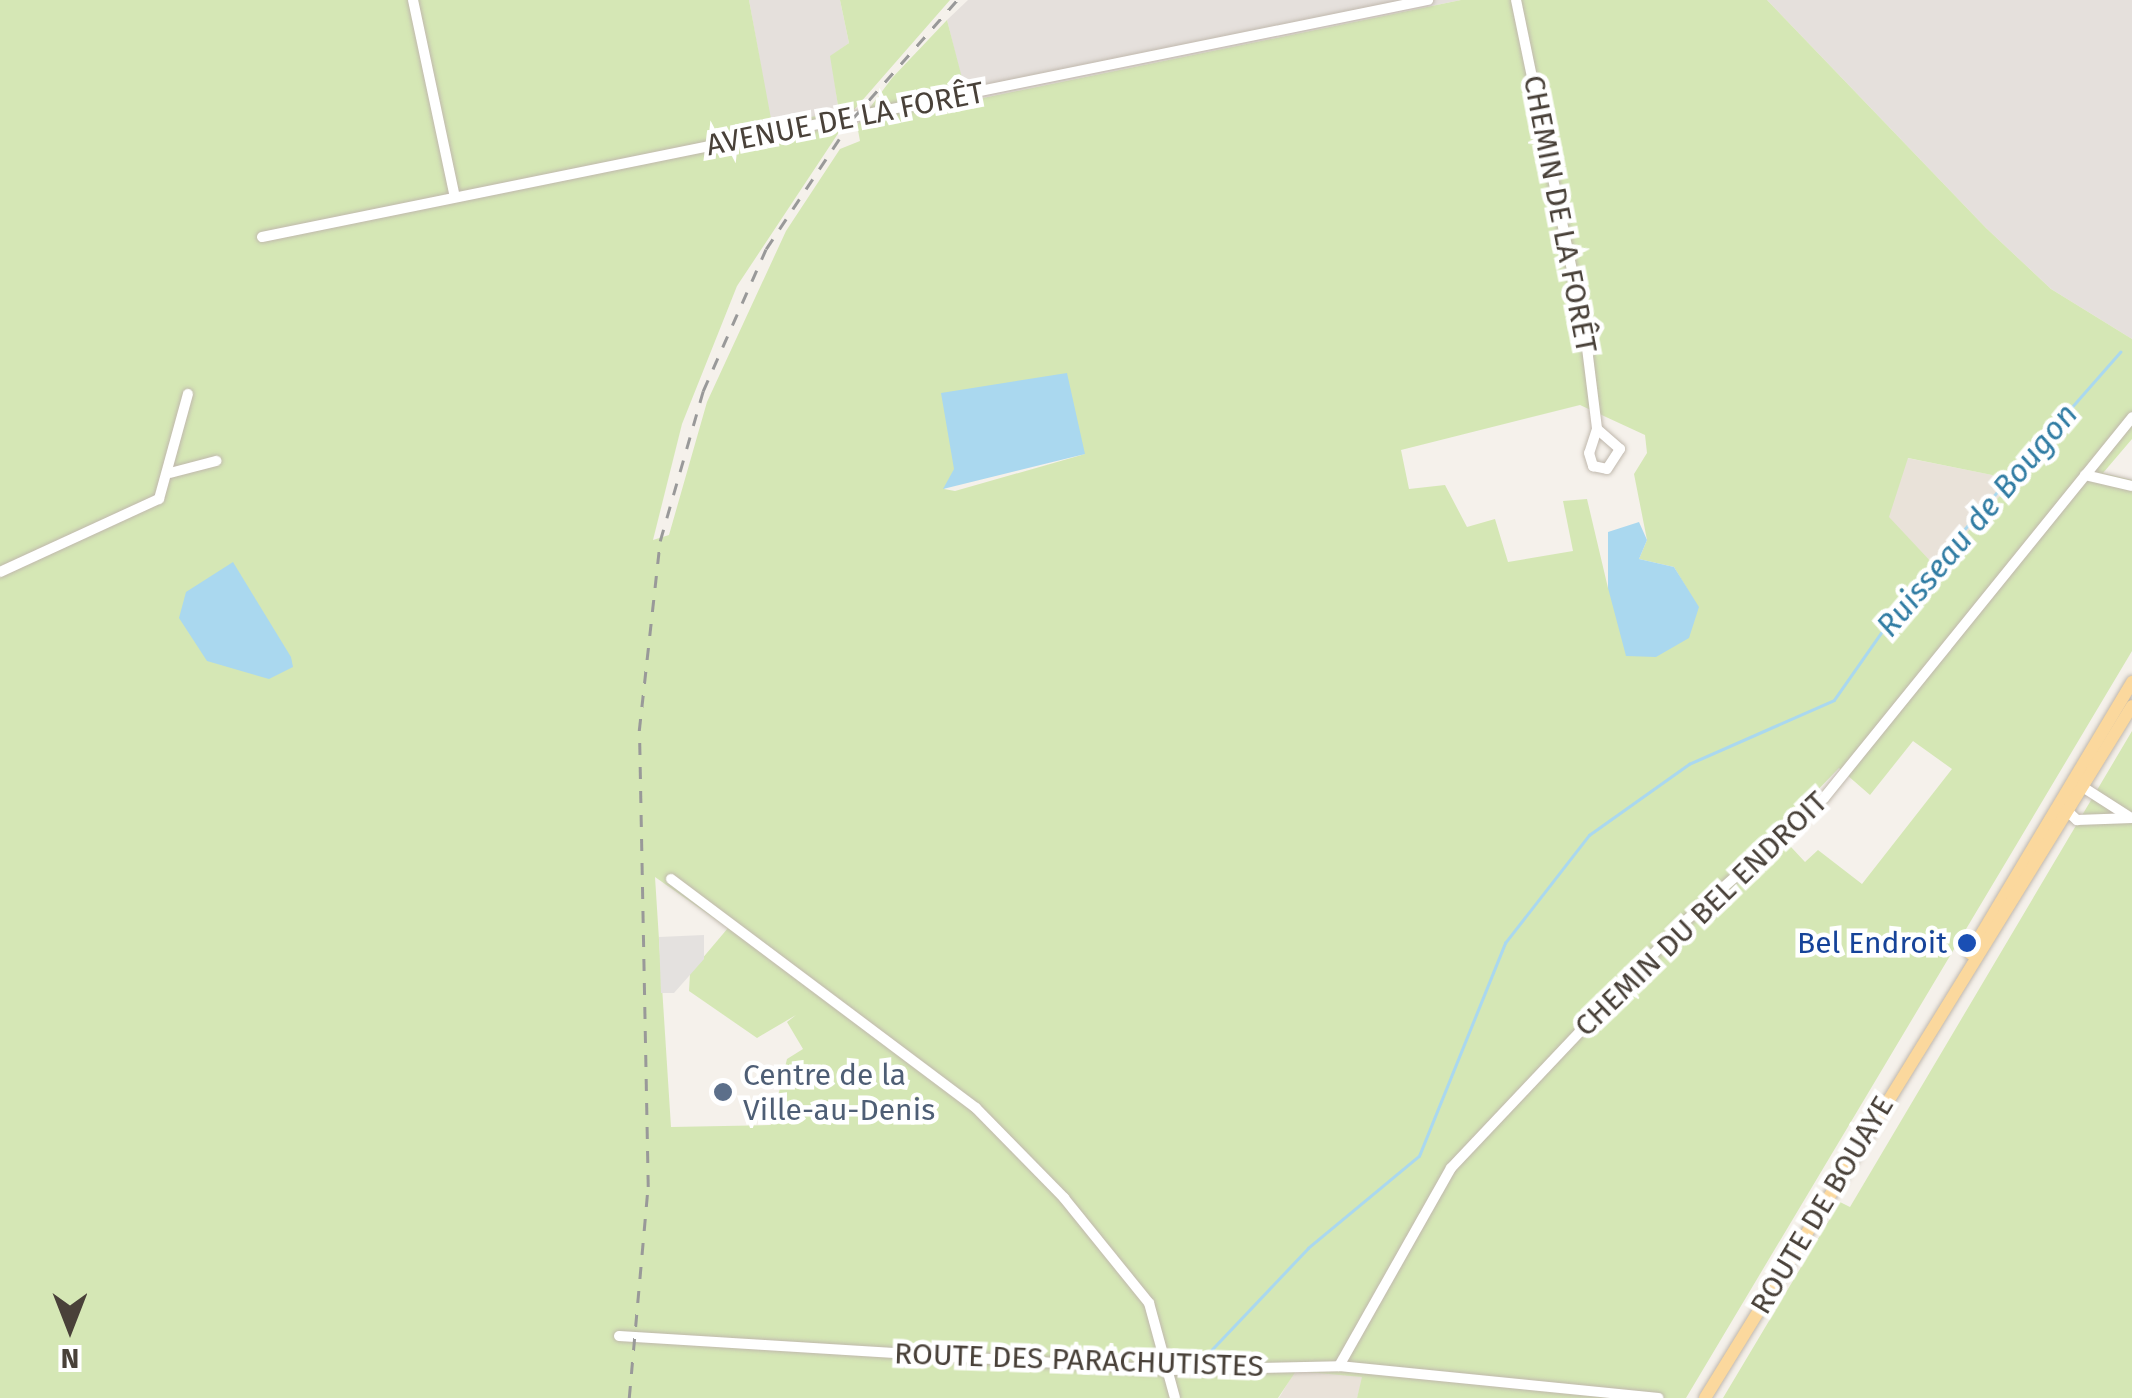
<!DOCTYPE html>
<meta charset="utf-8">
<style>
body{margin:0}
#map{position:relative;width:2132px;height:1398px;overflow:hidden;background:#f5f1eb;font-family:"Fira Sans",sans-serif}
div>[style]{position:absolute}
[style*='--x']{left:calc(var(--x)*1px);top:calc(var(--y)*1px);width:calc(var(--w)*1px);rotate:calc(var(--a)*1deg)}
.residential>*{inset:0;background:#e9e2d9}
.industrial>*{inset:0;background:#e5e0dc}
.green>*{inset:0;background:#d5e7b5}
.parking>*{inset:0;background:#e4e1df}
.water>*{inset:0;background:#aad8ef}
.stream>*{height:2.5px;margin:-1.25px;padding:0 1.25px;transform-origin:1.25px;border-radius:1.25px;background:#aad8ef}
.roads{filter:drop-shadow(0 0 2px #c0b8ad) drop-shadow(0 0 2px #c0b8ad)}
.minor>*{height:10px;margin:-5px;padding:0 5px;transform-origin:5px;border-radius:5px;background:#fff}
.major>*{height:12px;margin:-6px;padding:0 6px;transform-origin:6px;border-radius:6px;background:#fbd89d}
.rail>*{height:2.5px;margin-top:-1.25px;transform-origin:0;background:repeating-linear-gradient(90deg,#999 0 12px,transparent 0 24px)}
.dots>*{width:28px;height:28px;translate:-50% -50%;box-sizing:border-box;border:5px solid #fff;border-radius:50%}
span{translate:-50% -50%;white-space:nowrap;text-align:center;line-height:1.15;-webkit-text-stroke:9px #fff;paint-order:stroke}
.street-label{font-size:30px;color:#494139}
.transit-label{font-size:30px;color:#164399}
.right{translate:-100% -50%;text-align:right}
.service-label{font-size:30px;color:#4e5e75}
.left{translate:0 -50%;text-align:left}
.water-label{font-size:32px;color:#307ca3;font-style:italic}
.north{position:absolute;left:20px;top:1278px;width:100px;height:100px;-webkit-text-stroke:8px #fff;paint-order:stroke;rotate:180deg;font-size:28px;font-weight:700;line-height:40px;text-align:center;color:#494139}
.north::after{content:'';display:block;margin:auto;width:35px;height:45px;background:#494139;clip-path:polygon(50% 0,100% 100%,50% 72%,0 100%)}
</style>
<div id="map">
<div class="residential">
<div style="clip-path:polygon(1907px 458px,1992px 475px,2007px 489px,1936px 567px,1888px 517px)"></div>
<div style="clip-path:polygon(1295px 1371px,1330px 1373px,1363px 1377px,1357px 1398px,1279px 1398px)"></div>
</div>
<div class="industrial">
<div style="clip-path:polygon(749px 0,840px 0,849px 43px,831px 56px,839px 113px,771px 124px)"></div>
<div style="clip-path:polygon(968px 0,1461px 0,967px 101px,947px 20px)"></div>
<div style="clip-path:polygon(1767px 0,2132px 0,2132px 339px,2051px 289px,1986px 228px)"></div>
</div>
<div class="green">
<div style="clip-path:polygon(evenodd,0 0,749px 0,772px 124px,839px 112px,830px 56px,849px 43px,840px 0,950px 0,853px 111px,737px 286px,682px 424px,653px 540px,669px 535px,707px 402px,786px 231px,840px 149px,860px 141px,857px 125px,892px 78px,947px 20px,968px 101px,1461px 0,1767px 0,1986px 228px,2051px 289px,2132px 339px,2132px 439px,2103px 473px,2132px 480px,2132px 651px,1686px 1398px,1357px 1398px,1362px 1377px,1296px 1371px,1278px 1398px,0 1398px,0 0,1580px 405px,1645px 435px,1647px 453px,1634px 474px,1647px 540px,1639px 559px,1674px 567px,1698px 607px,1608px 588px,1587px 499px,1563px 501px,1573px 551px,1508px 562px,1495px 519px,1467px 527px,1445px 485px,1409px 489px,1401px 450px,1580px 405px,0 0,1085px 454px,955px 491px,944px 489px,954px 470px,1085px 454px,0 0,1908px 458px,1992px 475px,2007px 488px,1936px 567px,1889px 517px,1908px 458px,0 0,1913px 741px,1952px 769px,1862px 884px,1818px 850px,1805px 862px,1777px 832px,1839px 768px,1870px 795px,1913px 741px,0 0,655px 877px,728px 928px,690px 973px,689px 991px,757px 1038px,796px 1015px,787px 1022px,803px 1049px,787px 1059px,771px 1125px,671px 1127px,655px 877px)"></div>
<div style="clip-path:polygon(2132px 731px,2132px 1398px,1723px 1398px,1840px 1202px,1850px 1207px)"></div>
</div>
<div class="parking">
<div style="clip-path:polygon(704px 935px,704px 959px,674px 993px,661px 993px,659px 937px)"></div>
</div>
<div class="water">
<div style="clip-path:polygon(1067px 373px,1085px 454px,943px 489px,954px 469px,941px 393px)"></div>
<div style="clip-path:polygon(1639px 522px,1647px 540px,1639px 559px,1674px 567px,1699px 607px,1689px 638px,1656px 657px,1626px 656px,1608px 588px,1608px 532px)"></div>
<div style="clip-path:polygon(233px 562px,291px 657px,293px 667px,269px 679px,207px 661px,179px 618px,186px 592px)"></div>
</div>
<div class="stream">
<div style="--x:1199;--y:1363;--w:158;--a:-46.5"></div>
<div style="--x:1308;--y:1248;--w:144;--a:-39.7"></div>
<div style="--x:1419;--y:1156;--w:230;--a:-68"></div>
<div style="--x:1505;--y:943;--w:137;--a:-52.1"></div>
<div style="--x:1589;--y:835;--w:123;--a:-35.4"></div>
<div style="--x:1689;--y:764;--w:158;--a:-23.8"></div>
<div style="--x:1834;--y:700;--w:134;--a:-55"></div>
<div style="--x:1911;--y:590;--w:317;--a:-48.7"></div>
</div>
<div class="roads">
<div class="minor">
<div style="--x:413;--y:0;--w:201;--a:78"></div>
<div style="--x:1516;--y:0;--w:339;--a:78.3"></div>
<div style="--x:1585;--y:332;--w:98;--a:82.9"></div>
<div style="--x:1597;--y:429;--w:25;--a:108"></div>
<div style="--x:1589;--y:453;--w:14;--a:73"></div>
<div style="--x:1593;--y:466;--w:14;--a:12"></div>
<div style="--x:1607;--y:469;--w:24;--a:-57"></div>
<div style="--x:1620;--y:449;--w:30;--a:-139"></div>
<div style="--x:262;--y:237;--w:1190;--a:-11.49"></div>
<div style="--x:170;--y:473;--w:48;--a:-14.6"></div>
<div style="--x:2085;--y:475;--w:48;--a:13.2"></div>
<div style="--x:0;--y:572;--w:175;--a:-24.7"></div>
<div style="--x:159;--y:499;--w:109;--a:-74.6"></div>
<div style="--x:2078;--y:784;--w:63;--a:32.7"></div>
<div style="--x:2064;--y:808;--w:18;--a:43"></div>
<div style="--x:2077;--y:820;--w:55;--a:-2.1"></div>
<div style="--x:671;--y:879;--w:381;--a:36.9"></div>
<div style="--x:976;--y:1108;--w:126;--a:45.6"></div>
<div style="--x:1064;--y:1198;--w:135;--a:51"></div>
<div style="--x:1149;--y:1303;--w:98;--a:74.7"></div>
<div style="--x:619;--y:1336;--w:551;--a:3.54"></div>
<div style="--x:1169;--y:1370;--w:170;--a:-1.3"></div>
<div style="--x:1339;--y:1366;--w:321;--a:5.7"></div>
<div style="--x:1339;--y:1366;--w:227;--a:-60.5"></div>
<div style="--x:1451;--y:1168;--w:335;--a:-46.6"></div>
<div style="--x:1681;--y:925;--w:191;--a:-41.6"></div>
<div style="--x:1824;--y:798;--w:490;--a:-51"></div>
</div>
<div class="major">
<div style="--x:1970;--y:953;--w:316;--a:-59.1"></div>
<div style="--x:1705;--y:1398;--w:813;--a:-58.32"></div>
</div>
</div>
<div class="rail">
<div style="--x:629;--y:1398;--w:212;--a:-84.9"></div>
<div style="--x:648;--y:1187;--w:456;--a:-91.1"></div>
<div style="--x:639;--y:731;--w:191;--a:-83.7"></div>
<div style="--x:660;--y:541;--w:156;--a:-74"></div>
<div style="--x:703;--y:391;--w:155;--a:-66.1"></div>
<div style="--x:766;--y:249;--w:157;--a:-56.4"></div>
<div style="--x:853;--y:118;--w:157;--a:-48.6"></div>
</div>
<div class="dots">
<div style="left:1967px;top:943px;background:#1a4fb4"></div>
<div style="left:723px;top:1092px;background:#5c6f8a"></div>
</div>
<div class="street-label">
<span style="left:845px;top:119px;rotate:-11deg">AVENUE DE LA FORÊT</span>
<span style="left:1560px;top:214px;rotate:79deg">CHEMIN DE LA FORÊT</span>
<span style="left:1701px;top:914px;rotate:-44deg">CHEMIN DU BEL ENDROIT</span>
<span style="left:1822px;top:1205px;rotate:-59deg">ROUTE DE BOUAYE</span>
<span style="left:1079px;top:1360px;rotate:2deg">ROUTE DES PARACHUTISTES</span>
</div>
<div class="transit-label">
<span class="right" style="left:1947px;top:943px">Bel Endroit</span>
</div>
<div class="service-label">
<span class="left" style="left:743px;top:1092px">Centre de la<br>Ville-au-Denis</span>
</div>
<div class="water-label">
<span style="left:1977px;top:520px;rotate:-50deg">Ruisseau de Bougon</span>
</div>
<div class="north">N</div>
</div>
